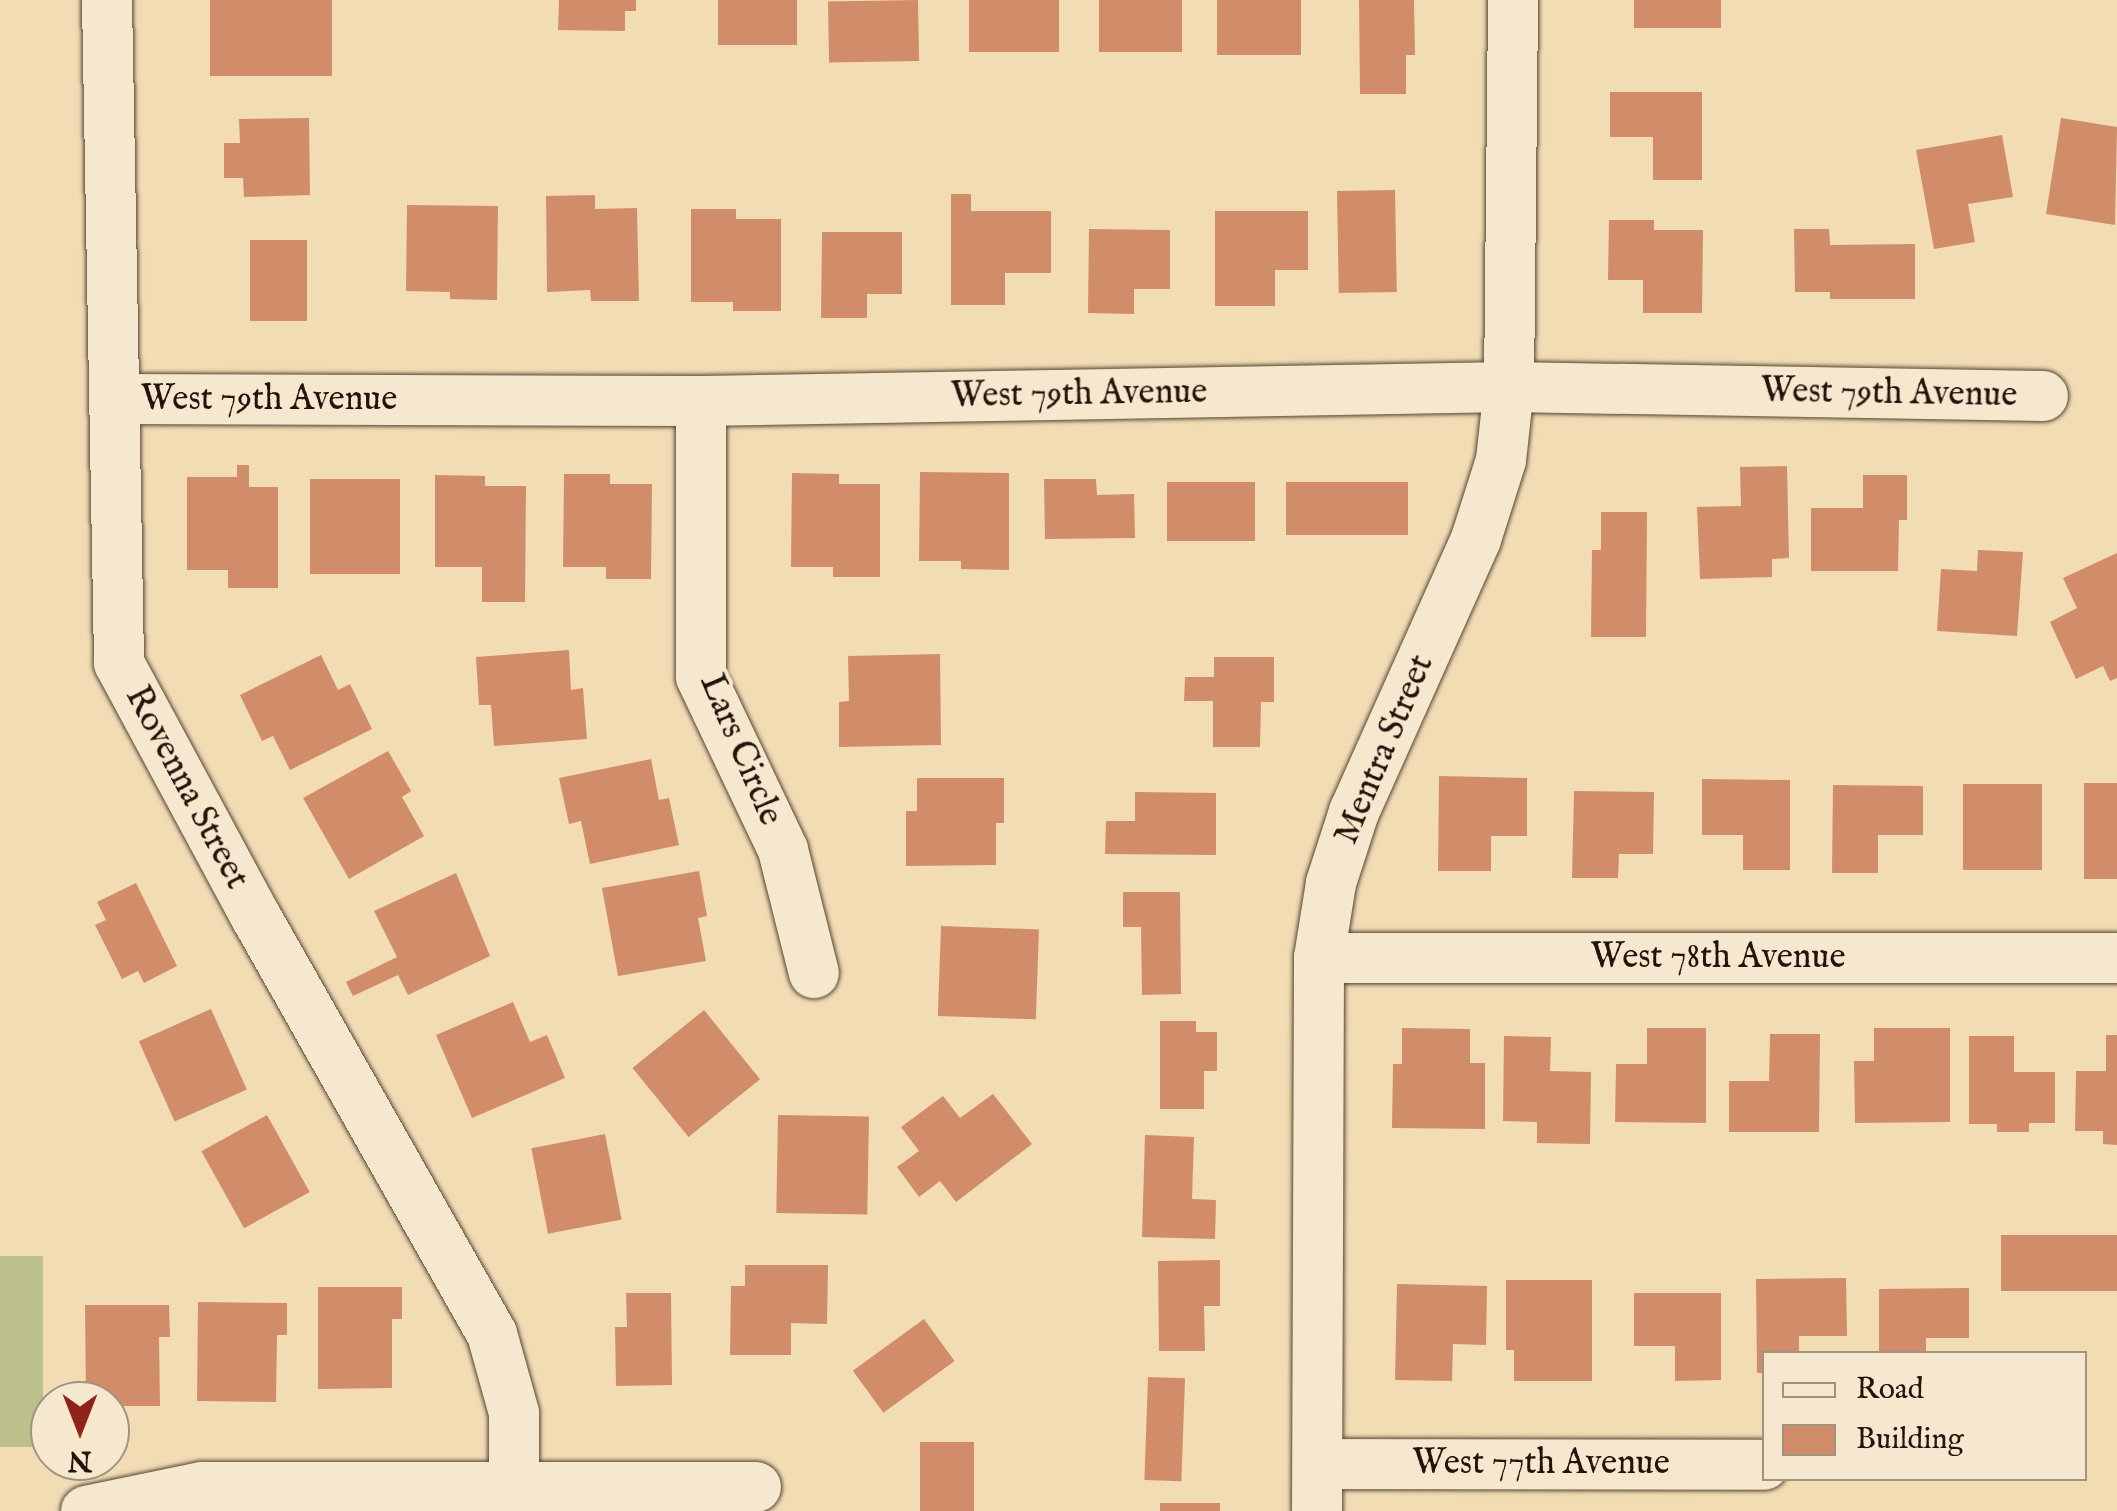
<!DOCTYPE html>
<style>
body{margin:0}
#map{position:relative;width:2117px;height:1511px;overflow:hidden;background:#f1dcb4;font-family:"IM FELL English",serif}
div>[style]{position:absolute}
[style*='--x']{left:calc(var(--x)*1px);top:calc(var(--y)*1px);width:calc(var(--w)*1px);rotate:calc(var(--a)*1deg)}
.green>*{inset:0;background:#bcc08b;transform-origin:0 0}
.building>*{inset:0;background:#d18d6a;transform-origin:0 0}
.roads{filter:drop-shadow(0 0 2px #564535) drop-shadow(0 0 2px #564535)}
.minor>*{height:50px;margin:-25px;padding:0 25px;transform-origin:25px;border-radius:25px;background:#f6e8ce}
span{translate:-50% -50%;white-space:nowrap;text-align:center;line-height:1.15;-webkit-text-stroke:8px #f6e8ce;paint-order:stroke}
.street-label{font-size:35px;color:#22130b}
.legend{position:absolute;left:1762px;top:1351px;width:325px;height:130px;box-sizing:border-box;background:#f6e8ce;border:2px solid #a19380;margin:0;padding:12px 18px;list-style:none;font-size:30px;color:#22130b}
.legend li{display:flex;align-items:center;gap:20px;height:50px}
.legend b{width:50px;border:2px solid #a19380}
.north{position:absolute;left:30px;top:1381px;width:100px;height:100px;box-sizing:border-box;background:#f6e8ce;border:2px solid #a19380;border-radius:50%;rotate:180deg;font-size:28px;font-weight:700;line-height:40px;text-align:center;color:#22130b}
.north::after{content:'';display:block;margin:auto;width:35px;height:45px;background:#8f2418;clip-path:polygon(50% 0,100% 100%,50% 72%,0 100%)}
</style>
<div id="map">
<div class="green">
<div style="left:0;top:1256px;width:43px;height:191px"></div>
</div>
<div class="building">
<div style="left:210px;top:0;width:122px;height:76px"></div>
<div style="clip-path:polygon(559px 0,636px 0,636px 11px,625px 11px,625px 31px,558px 30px)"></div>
<div style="left:718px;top:0;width:79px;height:45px"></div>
<div style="left:918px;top:0;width:61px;height:90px;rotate:89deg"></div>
<div style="left:969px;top:0;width:90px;height:52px"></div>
<div style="left:1099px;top:0;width:83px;height:52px"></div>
<div style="left:1217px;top:0;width:84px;height:55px"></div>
<div style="clip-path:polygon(1359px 0,1414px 0,1415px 55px,1406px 55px,1406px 94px,1360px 94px)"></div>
<div style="left:1634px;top:0;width:87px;height:28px"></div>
<div style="clip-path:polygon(1610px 92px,1702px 92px,1702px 180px,1653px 180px,1653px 137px,1610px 137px)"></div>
<div style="clip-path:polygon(309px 118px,310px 195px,244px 197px,243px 178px,224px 178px,224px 143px,240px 143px,239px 119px)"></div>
<div style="clip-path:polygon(2061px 118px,2117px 127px,2115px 225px,2046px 214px)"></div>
<div style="clip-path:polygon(2002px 135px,2013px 197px,1968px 204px,1975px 242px,1934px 249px,1916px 150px)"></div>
<div style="left:1395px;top:190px;width:102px;height:58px;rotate:89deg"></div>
<div style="clip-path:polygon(951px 194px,971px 194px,971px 211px,1051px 211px,1051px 273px,1005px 273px,1005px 305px,951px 305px)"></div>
<div style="clip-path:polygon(595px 195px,595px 209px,637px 208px,639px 301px,591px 301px,590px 290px,547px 292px,546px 196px)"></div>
<div style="clip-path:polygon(407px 205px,498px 206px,497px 300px,450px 299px,450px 292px,406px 291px)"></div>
<div style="clip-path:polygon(691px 209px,736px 209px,736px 219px,781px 219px,781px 311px,733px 311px,733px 302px,691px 302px)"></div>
<div style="clip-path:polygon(1215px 211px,1308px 211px,1308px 270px,1275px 270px,1275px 306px,1215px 306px)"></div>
<div style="clip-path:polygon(1609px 220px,1654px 220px,1654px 230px,1703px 230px,1702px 313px,1643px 313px,1643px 280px,1608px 280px)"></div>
<div style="clip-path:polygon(1089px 229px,1170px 230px,1170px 289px,1134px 289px,1134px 314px,1088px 313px)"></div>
<div style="clip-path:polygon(1794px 229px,1829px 229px,1830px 245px,1915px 244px,1915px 299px,1830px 299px,1830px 292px,1795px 292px)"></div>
<div style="clip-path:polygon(822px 232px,902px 232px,902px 294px,867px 294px,867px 318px,821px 318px)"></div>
<div style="left:250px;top:240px;width:57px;height:81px"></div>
<div style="clip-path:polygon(237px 465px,249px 465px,249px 487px,278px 487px,278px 588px,228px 588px,228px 570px,187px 570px,187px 477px,237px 477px)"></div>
<div style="clip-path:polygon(1787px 466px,1789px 558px,1772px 559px,1772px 577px,1700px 579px,1697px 507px,1741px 506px,1740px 467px)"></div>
<div style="clip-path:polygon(920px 472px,1009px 473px,1009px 570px,961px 569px,961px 561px,919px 561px)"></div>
<div style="clip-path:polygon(792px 473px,839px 474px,839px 484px,880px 484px,880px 577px,833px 577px,833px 567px,791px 567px)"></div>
<div style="clip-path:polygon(564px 474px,610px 474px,610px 484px,652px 484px,651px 579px,606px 579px,606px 567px,563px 567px)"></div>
<div style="clip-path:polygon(435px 475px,485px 476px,485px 486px,526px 486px,525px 602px,482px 602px,482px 567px,435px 567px)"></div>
<div style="clip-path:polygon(1863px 475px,1907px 475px,1907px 520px,1899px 520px,1898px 571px,1811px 571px,1811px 508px,1863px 508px)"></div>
<div style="left:310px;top:479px;width:90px;height:95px"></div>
<div style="clip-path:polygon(1044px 479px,1096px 479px,1097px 495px,1134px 494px,1135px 538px,1045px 539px)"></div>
<div style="left:1167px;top:482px;width:88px;height:59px"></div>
<div style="left:1286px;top:482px;width:122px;height:53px"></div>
<div style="clip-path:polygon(1601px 512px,1647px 512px,1646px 637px,1591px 637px,1592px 550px,1601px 550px)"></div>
<div style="clip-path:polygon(1978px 550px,2023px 552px,2017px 636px,1937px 631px,1941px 569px,1977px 571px)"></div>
<div style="clip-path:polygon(2117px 553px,2117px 678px,2110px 681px,2103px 666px,2076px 679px,2050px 622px,2077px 608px,2063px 578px)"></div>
<div style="clip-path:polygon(569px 650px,571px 690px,583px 688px,587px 739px,494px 746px,491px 705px,479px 705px,476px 657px)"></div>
<div style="clip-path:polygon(940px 654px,941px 745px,839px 747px,839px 702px,849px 701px,848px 656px)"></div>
<div style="clip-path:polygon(321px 655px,338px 690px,350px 684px,372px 729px,290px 770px,273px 736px,262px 741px,240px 695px)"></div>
<div style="clip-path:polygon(1214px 657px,1274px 657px,1274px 702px,1261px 702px,1260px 747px,1213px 747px,1213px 701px,1184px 701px,1185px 677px,1214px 677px)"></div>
<div style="clip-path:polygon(388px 751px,411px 791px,402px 797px,424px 836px,349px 879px,303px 798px)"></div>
<div style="clip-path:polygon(651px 759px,659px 800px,669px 798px,679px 845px,590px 864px,581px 821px,569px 824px,559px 778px)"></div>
<div style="clip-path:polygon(1439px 776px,1527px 778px,1527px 836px,1491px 836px,1491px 871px,1438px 871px)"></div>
<div style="clip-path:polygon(917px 778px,1004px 778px,1004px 823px,996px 823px,996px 865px,906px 866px,906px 811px,917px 811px)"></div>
<div style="clip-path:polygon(1702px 779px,1790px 780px,1790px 870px,1743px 870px,1743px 835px,1702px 835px)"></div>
<div style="left:2084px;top:783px;width:33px;height:96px"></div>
<div style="left:1963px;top:784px;width:79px;height:86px"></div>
<div style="clip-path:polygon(1833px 785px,1923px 786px,1923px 835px,1878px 835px,1878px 873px,1832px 873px)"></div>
<div style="clip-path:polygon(1574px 791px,1654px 792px,1653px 854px,1619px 854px,1618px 878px,1572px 878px)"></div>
<div style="clip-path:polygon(1135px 792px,1216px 793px,1216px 855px,1105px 854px,1106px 821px,1135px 821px)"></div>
<div style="clip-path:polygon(699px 871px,707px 916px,698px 918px,706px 961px,618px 976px,602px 888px)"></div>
<div style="clip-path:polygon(456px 873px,490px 956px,408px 995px,398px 975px,353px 996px,346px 982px,397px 957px,374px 911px)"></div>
<div style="clip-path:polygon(136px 883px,177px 966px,144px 983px,138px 971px,122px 979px,95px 925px,106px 920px,97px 902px)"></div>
<div style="clip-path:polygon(1123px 892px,1180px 892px,1181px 994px,1142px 995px,1141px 927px,1123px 927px)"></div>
<div style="left:941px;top:926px;width:98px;height:90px;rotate:2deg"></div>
<div style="clip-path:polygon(513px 1002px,530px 1042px,547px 1035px,565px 1078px,472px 1118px,436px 1035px)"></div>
<div style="left:211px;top:1009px;width:88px;height:79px;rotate:66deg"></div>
<div style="left:704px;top:1010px;width:89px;height:92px;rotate:51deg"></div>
<div style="clip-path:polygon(1160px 1021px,1196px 1021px,1196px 1032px,1217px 1032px,1217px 1071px,1204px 1071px,1204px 1109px,1160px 1109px)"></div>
<div style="clip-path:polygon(1402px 1028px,1470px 1029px,1470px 1063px,1485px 1063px,1485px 1129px,1392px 1128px,1393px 1064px,1402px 1064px)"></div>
<div style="clip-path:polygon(1647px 1028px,1706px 1028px,1706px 1123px,1615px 1122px,1616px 1064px,1647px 1064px)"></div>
<div style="clip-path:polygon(1874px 1028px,1950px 1028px,1950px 1122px,1855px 1123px,1854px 1061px,1874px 1061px)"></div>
<div style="clip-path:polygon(1770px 1034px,1820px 1034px,1819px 1132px,1729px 1132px,1729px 1081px,1769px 1081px)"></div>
<div style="clip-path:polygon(2106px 1035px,2117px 1035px,2117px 1145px,2103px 1144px,2103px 1131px,2075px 1131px,2076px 1071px,2106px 1071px)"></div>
<div style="clip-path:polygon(1504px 1036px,1551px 1037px,1550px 1071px,1591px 1072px,1590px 1144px,1537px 1143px,1537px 1122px,1503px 1121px)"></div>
<div style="clip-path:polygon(1969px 1036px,2014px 1036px,2014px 1072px,2055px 1072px,2055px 1123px,2029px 1123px,2029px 1132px,1997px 1132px,1997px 1124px,1969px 1124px)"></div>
<div style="clip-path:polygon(993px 1094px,1032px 1144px,956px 1202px,940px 1181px,919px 1197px,897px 1167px,919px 1151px,901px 1127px,943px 1096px,960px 1118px)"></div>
<div style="left:267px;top:1115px;width:88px;height:75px;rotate:61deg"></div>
<div style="left:778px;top:1115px;width:91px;height:98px;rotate:1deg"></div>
<div style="left:605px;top:1134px;width:87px;height:75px;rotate:79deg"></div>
<div style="clip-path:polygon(1145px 1135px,1194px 1137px,1192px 1199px,1216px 1200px,1215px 1239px,1142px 1237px)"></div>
<div style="left:2001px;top:1235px;width:116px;height:56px"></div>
<div style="clip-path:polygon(1220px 1260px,1220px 1306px,1204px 1306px,1205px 1351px,1159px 1351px,1158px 1261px)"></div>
<div style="clip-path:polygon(745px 1265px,828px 1265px,827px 1324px,791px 1323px,791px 1355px,730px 1355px,731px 1286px,745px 1286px)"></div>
<div style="clip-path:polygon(1846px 1278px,1847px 1336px,1799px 1336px,1799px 1354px,1764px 1354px,1764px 1373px,1757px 1373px,1756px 1279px)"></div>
<div style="clip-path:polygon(1506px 1280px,1592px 1280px,1592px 1381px,1514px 1381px,1514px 1350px,1506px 1350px)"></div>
<div style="clip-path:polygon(1397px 1284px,1487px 1286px,1486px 1345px,1453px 1344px,1452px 1381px,1395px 1380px)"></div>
<div style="clip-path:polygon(318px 1287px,402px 1287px,402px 1319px,392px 1319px,392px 1388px,318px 1389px)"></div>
<div style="clip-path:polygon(1969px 1288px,1969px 1338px,1926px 1338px,1926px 1354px,1879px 1354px,1879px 1289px)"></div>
<div style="clip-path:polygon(626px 1293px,671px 1293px,672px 1385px,616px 1386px,615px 1327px,627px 1327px)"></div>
<div style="clip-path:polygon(1634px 1293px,1721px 1293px,1721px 1380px,1675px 1381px,1675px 1346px,1634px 1346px)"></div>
<div style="clip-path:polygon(198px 1302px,287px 1303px,287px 1335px,277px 1335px,276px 1402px,197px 1401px)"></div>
<div style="clip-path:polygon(85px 1305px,169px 1305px,170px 1337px,159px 1337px,160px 1406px,110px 1406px,110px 1401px,86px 1401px)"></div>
<div style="left:924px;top:1319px;width:52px;height:88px;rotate:54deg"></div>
<div style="left:1148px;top:1377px;width:37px;height:103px;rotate:2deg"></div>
<div style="left:920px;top:1442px;width:54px;height:69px"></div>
<div style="left:1160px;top:1503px;width:60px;height:8px"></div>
</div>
<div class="roads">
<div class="minor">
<div style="--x:107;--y:0;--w:663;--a:88.96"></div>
<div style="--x:119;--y:663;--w:289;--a:61.7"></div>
<div style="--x:256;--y:917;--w:479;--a:60.5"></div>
<div style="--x:492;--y:1334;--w:82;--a:74.4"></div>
<div style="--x:514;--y:1413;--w:98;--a:90"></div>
<div style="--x:115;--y:399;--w:586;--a:0.2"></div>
<div style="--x:701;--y:401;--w:808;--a:-0.99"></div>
<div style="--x:1509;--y:387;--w:534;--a:0.97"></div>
<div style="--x:701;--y:401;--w:276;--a:90"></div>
<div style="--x:701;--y:677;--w:191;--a:64.6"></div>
<div style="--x:783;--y:850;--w:127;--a:75.9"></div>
<div style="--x:1319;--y:958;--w:798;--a:0"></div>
<div style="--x:1318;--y:1464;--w:446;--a:0.1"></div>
<div style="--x:86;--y:1511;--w:118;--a:-11.7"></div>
<div style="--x:202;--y:1487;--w:554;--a:0"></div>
<div style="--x:1317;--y:1511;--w:553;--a:-89.79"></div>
<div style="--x:1319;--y:958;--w:76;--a:-80.9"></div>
<div style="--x:1331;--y:883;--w:75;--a:-72.1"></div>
<div style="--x:1354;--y:812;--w:299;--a:-65.9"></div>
<div style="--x:1476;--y:539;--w:83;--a:-72.4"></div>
<div style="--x:1501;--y:460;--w:73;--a:-83.7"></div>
<div style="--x:1509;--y:387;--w:387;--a:-89.4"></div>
</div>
</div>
<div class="street-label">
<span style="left:1889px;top:394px;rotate:1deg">West 79th Avenue</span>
<span style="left:1079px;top:395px;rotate:-1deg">West 79th Avenue</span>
<span style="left:269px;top:400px">West 79th Avenue</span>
<span style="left:740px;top:750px;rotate:67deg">Lars Circle</span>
<span style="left:1385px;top:750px;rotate:-67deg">Mentra Street</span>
<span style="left:186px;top:788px;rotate:62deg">Rovenna Street</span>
<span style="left:1718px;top:958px">West 78th Avenue</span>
<span style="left:1541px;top:1464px">West 77th Avenue</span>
</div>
<ul class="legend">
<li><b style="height:12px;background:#f6e8ce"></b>Road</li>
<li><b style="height:28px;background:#d18d6a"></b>Building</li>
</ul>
<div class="north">N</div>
</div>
